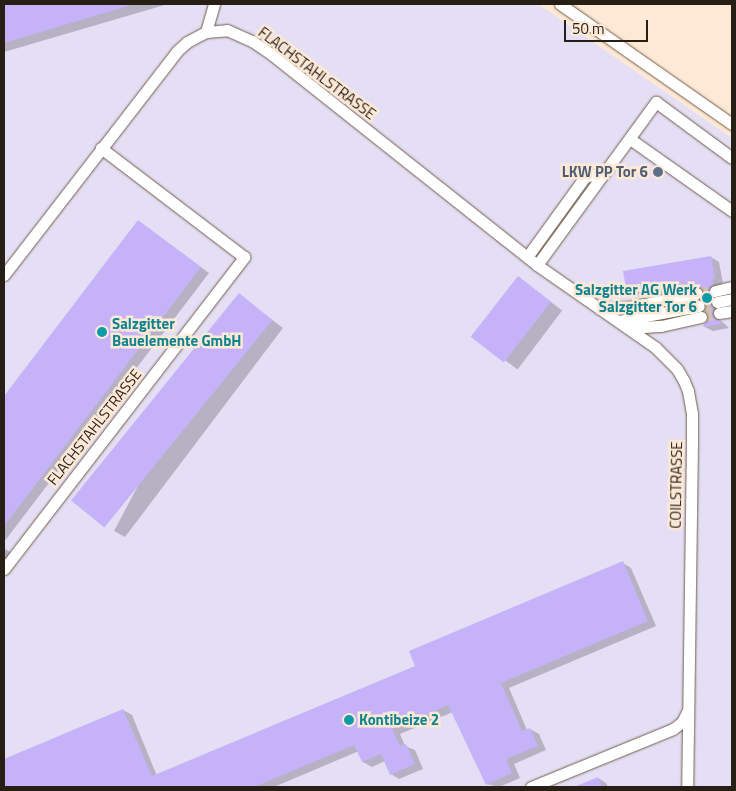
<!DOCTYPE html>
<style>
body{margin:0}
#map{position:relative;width:736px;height:791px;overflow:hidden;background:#fde9d6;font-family:"Titillium Web",sans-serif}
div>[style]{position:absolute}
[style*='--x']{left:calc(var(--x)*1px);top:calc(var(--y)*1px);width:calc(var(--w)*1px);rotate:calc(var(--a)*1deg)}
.industrial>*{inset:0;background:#e4dff5}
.shadow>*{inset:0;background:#0003;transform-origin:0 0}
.building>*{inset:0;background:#c6b2f8;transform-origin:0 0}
.minor-tunnel>*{height:11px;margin-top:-5.5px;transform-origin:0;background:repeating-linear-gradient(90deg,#d2c0b0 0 11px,transparent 0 16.5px)}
.roads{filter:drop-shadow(0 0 1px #735e4a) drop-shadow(0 0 1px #735e4a)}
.minor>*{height:11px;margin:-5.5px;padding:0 5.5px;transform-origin:5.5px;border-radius:5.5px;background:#fff}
.dots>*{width:14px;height:14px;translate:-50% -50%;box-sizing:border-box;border:2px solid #fde9d6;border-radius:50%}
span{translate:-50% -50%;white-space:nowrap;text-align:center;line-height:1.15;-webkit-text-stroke:5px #fde9d6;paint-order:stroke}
.street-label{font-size:15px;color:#271e16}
.service-label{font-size:15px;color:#4e5e75;font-weight:700}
.right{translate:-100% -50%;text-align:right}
.culture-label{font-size:15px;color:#0d838f;font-weight:700}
.left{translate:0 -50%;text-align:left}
.frame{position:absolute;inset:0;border:5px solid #271e16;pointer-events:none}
.scale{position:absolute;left:564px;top:20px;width:84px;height:22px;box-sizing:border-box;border:2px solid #271e16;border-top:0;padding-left:6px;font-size:15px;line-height:18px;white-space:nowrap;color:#271e16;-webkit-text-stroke:4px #fde9d6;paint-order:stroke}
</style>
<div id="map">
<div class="industrial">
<div style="clip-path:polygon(4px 4px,538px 4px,732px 138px,732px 787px,4px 787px)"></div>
</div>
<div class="shadow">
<div style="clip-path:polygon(4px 4px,168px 4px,4px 52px)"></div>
<div style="clip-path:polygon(138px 221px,209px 273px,4px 542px,4px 398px)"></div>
<div style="clip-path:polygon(711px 257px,719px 262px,723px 283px,721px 283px,722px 289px,716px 298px,720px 303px,718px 310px,722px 314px,720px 320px,729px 328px,713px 331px,705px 327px,710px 316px,705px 290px,699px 287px,636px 298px,628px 293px)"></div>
<div style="left:519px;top:278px;width:54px;height:74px;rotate:37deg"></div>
<div style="clip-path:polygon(239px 295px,283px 328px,125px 537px,114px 531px)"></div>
<div style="clip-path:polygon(4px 548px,13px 554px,4px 566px)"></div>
<div style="clip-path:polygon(623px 563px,631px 568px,656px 626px,509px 688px,527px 730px,530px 729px,539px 734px,546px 750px,514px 764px,520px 778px,499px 787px,487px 784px,453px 712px,400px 734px,405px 746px,415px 750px,423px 769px,399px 779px,391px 774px,385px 761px,372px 767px,363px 762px,359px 751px,274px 787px,4px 787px,4px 761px,123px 710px,132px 715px,157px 776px,417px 666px)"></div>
<div style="clip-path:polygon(598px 778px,606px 783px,608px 787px,577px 787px)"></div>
</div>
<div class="building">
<div style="clip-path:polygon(4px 4px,127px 4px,128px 6px,4px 43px)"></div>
<div style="clip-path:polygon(138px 220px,201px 267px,4px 526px,4px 396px)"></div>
<div style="clip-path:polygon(711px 256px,715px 278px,713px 279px,713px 284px,710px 286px,708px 292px,711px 297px,710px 304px,713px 308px,712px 315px,716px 320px,720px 320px,721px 324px,703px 327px,708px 316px,705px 311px,706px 304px,701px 299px,704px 292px,702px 288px,695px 286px,695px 282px,627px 294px,623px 271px)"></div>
<div style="left:518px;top:276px;width:42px;height:77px;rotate:38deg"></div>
<div style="left:239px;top:293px;width:43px;height:267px;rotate:39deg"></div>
<div style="clip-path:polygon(623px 561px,648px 621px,501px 683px,522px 731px,530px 728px,538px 746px,506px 759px,512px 773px,486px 785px,448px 705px,392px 729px,400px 746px,406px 744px,415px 764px,390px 775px,381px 754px,362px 762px,354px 745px,254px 787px,4px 787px,4px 759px,123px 709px,152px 776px,415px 666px,409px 651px)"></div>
<div style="clip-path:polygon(598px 777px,602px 787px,574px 787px)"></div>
</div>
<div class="minor-tunnel">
<div style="--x:697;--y:293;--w:18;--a:-6"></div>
<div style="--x:699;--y:306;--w:18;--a:-13"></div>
<div style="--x:701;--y:317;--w:18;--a:-13"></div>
</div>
<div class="roads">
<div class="minor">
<div style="--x:560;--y:4;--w:210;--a:34.9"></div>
<div style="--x:206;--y:32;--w:29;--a:-74"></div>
<div style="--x:630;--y:139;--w:125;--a:35.2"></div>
<div style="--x:527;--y:257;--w:99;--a:-54.1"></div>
<div style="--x:585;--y:177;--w:20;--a:-15"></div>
<div style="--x:537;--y:265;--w:202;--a:-53.9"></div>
<div style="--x:656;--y:102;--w:94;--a:36.4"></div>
<div style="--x:4;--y:275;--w:283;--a:-52.3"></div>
<div style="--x:177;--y:51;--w:13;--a:-42"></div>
<div style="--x:187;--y:42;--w:21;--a:-28"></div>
<div style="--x:206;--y:32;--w:21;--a:-5"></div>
<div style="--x:227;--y:30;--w:27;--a:24"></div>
<div style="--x:252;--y:41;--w:23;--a:34"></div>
<div style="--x:271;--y:54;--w:340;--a:38.4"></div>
<div style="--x:537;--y:265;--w:144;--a:34.8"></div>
<div style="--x:655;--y:347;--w:31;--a:45"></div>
<div style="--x:677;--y:369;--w:14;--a:60"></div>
<div style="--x:684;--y:381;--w:11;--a:68"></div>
<div style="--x:688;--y:391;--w:22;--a:80"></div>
<div style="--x:692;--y:413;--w:29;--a:90"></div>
<div style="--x:692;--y:442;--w:345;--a:90.8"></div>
<div style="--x:715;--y:291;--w:17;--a:-13"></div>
<div style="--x:717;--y:302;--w:15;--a:-11"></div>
<div style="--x:600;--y:309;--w:31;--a:-4"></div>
<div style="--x:631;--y:307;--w:67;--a:-12"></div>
<div style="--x:719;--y:313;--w:13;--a:-9"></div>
<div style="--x:619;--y:321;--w:81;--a:-10.6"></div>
<div style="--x:630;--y:328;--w:31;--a:-4"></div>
<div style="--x:661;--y:326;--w:41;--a:-12.7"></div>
<div style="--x:4;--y:569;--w:394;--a:-52.4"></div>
<div style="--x:244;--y:257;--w:180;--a:-142.7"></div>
<div style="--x:531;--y:787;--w:153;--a:-22.2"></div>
<div style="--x:673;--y:729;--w:11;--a:-38"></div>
<div style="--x:682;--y:722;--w:11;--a:-63"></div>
</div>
</div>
<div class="dots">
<div style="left:658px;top:172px;background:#5c6f8a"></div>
<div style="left:707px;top:298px;background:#0f9aa8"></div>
<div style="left:102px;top:332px;background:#0f9aa8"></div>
<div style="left:349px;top:720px;background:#0f9aa8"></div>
</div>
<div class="street-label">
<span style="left:317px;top:73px;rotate:37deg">FLACHSTAHLSTRASSE</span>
<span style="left:94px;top:427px;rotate:-52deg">FLACHSTAHLSTRASSE</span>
<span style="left:676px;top:485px;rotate:-89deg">COILSTRASSE</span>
</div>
<div class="service-label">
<span class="right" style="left:648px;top:172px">LKW PP Tor 6</span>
</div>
<div class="culture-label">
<span class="right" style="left:697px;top:298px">Salzgitter AG Werk<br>Salzgitter Tor 6</span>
<span class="left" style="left:112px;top:332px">Salzgitter<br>Bauelemente GmbH</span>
<span class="left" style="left:359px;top:720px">Kontibeize 2</span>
</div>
<div class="frame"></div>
<div class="scale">50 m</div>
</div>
